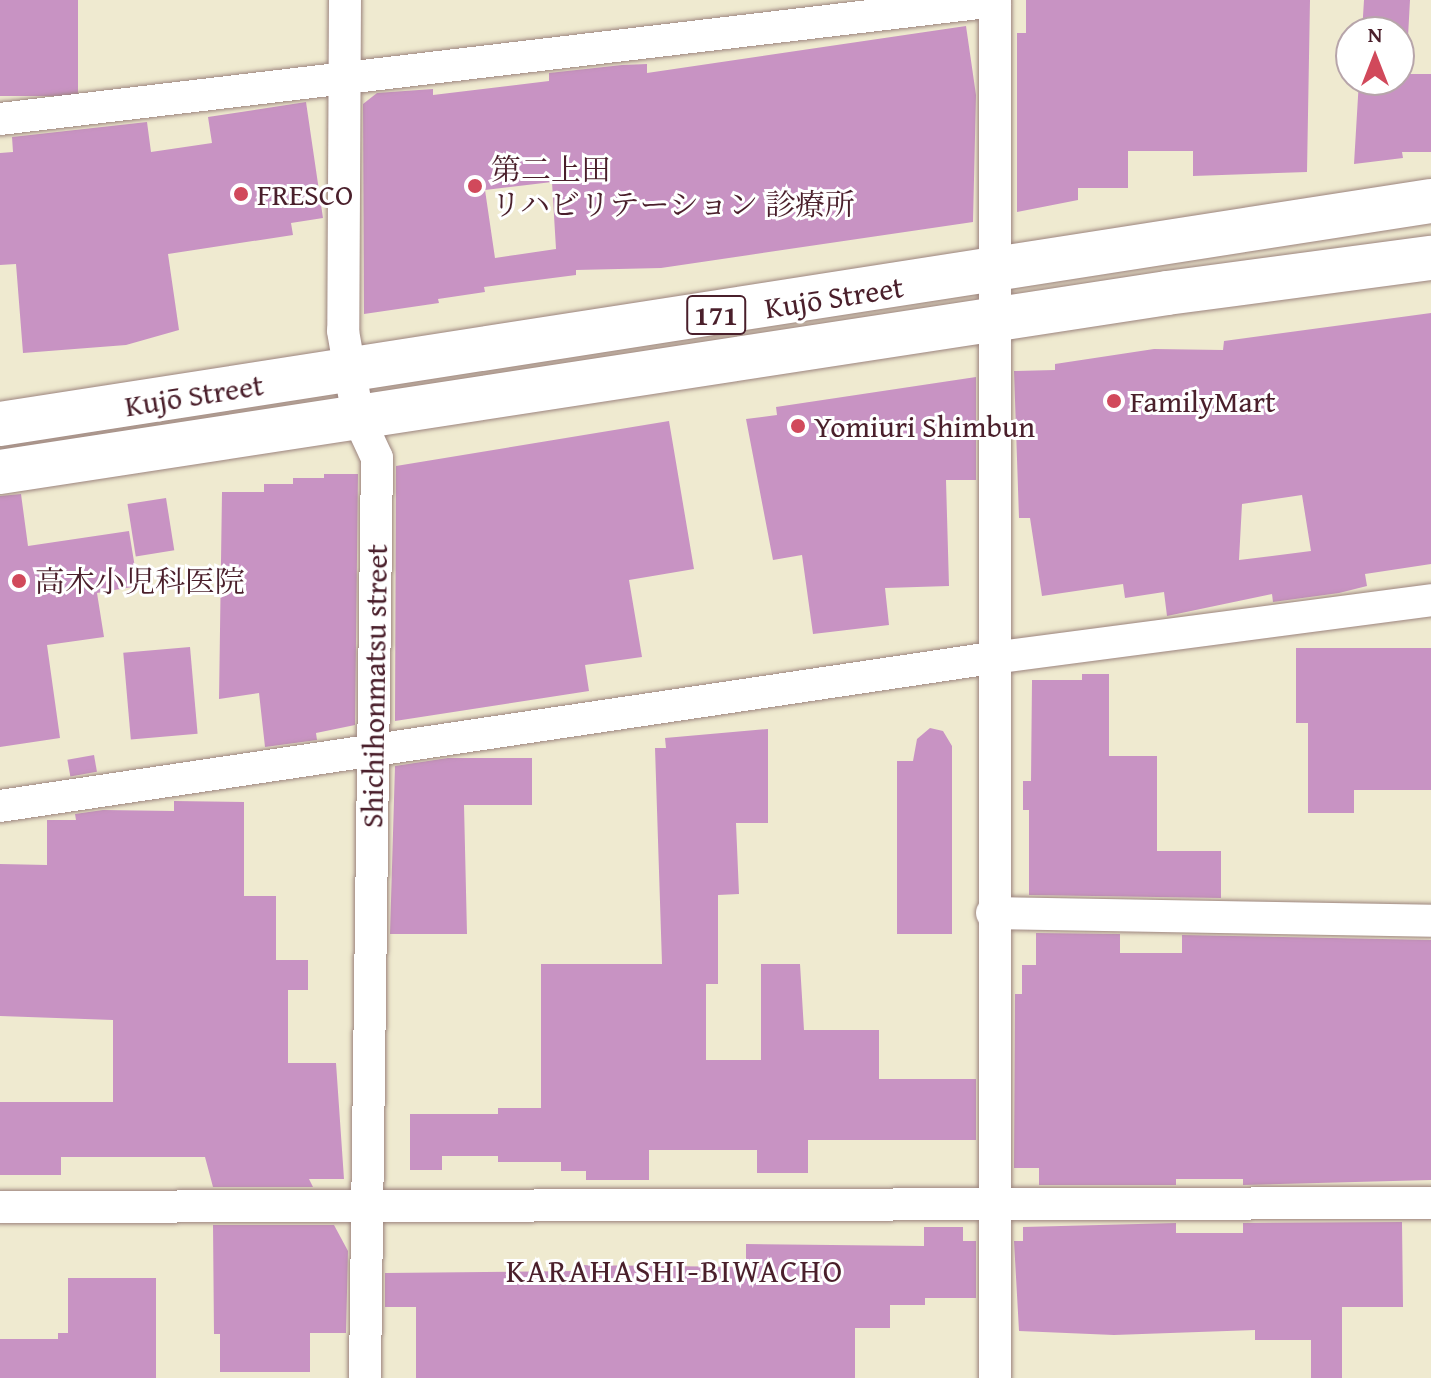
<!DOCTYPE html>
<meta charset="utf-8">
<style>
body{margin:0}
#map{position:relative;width:1431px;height:1378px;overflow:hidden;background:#efead0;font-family:"Gentium Book Plus","Noto Serif JP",serif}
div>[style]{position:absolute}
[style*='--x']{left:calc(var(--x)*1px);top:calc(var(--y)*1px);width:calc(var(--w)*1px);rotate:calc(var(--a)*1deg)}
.building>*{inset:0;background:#c893c3;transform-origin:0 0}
.roads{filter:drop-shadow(0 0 2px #9c847e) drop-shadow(0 0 2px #9c847e)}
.street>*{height:32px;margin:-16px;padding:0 16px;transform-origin:16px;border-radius:16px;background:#fff}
.highway>*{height:44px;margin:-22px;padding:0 22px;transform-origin:22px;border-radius:22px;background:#fff}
.dots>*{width:22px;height:22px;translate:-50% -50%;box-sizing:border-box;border:4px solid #fff;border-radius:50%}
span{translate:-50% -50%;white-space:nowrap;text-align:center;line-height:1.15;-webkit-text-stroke:6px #fff;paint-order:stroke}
.shield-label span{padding:2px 6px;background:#fff;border:2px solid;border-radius:6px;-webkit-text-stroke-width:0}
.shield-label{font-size:28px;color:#4a1f2b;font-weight:700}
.poi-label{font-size:30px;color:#4a1f2b}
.left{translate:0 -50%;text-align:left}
.street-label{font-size:30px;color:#4a1f2b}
.neighbourhood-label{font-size:32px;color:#4a1f2b;letter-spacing:2px}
.north{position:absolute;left:1335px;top:16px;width:80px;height:80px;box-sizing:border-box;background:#fff;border:2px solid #b7a5aa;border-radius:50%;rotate:0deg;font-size:22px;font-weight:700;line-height:32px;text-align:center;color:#4a1f2b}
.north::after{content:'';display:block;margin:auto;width:28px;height:36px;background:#d1495b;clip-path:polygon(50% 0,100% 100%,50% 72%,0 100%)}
</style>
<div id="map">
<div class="building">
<div style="left:0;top:0;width:78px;height:96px"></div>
<div style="clip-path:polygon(1026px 0,1310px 0,1307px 172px,1193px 176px,1193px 151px,1128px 151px,1128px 188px,1078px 188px,1078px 200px,1017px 212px,1017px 33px,1026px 33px)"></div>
<div style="clip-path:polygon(1364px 0,1410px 0,1406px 74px,1431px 74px,1431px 152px,1402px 152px,1403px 158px,1354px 164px,1359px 80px,1399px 80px,1399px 32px,1362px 32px)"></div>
<div style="clip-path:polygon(evenodd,966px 26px,976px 95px,973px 222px,661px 268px,576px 270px,576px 275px,484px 287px,485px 292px,438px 299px,439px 303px,364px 314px,363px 104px,377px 93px,433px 89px,433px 95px,549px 81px,549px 73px,622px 65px,647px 64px,647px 73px,966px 26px,552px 182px,556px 249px,495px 258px,485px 190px,552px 182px)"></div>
<div style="clip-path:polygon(306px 102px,323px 218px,291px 223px,293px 235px,168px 254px,179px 330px,126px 345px,23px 353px,16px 264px,0 265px,0 153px,13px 152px,12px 137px,147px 122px,151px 152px,212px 143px,208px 117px)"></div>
<div style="clip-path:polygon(evenodd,1431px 313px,1431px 564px,1365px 574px,1367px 586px,1339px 593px,1273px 602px,1272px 594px,1167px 616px,1164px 592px,1125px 598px,1123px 584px,1042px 596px,1030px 518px,1019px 518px,1014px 371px,1055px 370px,1055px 364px,1154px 349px,1223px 350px,1224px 341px,1431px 313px,1302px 495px,1311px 551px,1239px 560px,1242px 504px,1302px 495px)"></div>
<div style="clip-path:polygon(976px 377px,976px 480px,946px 480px,949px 586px,885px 588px,889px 625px,813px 634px,802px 555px,773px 560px,746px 419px,777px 415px,776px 407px)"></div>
<div style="clip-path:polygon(669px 421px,694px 569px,629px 580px,642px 657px,585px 665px,589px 691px,395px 721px,396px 466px)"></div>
<div style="clip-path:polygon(324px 474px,358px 474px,355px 725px,316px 733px,317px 740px,265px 747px,259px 693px,219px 699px,222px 492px,264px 492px,264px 484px,293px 484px,293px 478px,324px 478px)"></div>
<div style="clip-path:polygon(21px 494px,28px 546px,129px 531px,138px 586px,97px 593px,104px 637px,47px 645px,60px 738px,0 747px,0 496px)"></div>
<div style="left:166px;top:498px;width:53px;height:39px;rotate:81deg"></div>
<div style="left:190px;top:647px;width:87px;height:67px;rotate:85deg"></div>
<div style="clip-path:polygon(1296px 648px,1431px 648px,1431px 790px,1354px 790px,1354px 813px,1308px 813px,1308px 723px,1296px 723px)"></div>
<div style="clip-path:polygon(1082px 674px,1109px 674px,1109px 756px,1157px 756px,1157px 851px,1221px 851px,1221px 898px,1029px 895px,1029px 810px,1023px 810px,1023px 781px,1031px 781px,1032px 680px,1082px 680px)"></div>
<div style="clip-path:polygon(930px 728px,943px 731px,952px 746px,952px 934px,897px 934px,897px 761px,913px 761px,917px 739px)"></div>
<div style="clip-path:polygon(768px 729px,768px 823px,736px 823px,739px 894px,718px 895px,718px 984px,706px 984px,706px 1060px,761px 1060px,761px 964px,800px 964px,804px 1030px,879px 1030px,879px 1079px,976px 1079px,976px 1140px,808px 1140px,808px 1173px,757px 1173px,757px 1150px,649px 1150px,649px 1180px,586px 1180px,586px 1171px,561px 1171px,561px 1162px,498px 1162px,498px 1156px,442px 1156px,442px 1170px,410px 1170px,410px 1114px,498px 1114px,498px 1108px,541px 1108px,541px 964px,662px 964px,655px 748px,666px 748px,665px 738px)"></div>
<div style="left:94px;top:755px;width:17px;height:27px;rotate:80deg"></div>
<div style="clip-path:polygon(448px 758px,532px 758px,532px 805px,464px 805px,467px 934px,390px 934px,395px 766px)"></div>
<div style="clip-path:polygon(174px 801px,244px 802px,244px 896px,276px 896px,276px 960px,308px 960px,308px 990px,288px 990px,288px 1063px,336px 1063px,344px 1179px,309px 1179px,313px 1187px,213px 1187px,205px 1157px,61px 1157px,61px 1175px,0 1175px,0 1102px,113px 1102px,113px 1020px,0 1016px,0 864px,47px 865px,47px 820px,76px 820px,75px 814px,103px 810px,174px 811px)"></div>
<div style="clip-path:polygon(1036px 933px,1120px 934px,1120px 953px,1182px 953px,1182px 935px,1431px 940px,1431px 1180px,1243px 1185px,1243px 1179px,1176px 1179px,1176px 1185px,1039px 1185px,1039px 1168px,1014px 1168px,1015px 994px,1022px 994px,1022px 965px,1036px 965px)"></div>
<div style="clip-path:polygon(1402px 1222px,1403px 1307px,1342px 1307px,1342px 1378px,1311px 1378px,1311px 1340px,1255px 1340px,1255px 1330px,1114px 1335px,1019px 1331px,1014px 1241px,1023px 1241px,1023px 1227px,1176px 1223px,1176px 1233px,1243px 1233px,1243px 1223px)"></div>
<div style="clip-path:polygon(213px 1225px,334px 1225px,348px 1251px,346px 1333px,310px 1333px,310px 1372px,220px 1372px,220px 1334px,214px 1334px)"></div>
<div style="clip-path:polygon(924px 1227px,963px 1227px,963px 1241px,976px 1241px,976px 1298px,925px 1298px,925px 1305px,890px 1305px,890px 1328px,855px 1328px,855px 1378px,416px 1378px,416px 1307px,385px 1307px,385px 1273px,575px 1271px,575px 1265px,746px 1267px,746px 1244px,924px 1246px)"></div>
<div style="clip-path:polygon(68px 1278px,156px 1278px,156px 1378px,0 1378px,0 1339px,58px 1339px,58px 1333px,68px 1333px)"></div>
</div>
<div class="roads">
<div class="street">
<div style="--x:345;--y:0;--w:331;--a:90.3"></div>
<div style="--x:343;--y:331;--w:87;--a:80.1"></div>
<div style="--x:358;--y:417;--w:45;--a:65.1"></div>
<div style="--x:377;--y:458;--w:920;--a:90.75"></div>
<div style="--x:995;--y:0;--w:1378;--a:90"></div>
<div style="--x:0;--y:119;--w:1002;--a:-6.76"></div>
<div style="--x:0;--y:806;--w:1003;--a:-8.49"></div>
<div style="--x:992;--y:658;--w:443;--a:-7.5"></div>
<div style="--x:992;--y:913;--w:439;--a:1"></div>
<div style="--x:0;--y:1207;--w:1431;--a:-0.16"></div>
</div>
<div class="highway">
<div style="--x:0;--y:424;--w:1448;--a:-8.86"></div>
<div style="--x:0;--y:472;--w:1181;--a:-8.72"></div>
<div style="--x:1167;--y:293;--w:266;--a:-7.6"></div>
</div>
</div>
<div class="dots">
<div style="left:475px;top:186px;background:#d1495b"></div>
<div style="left:241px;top:194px;background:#d1495b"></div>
<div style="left:1114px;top:401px;background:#d1495b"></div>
<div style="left:798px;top:426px;background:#d1495b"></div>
<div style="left:19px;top:581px;background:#d1495b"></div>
</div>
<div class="shield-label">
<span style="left:716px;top:315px">171</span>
</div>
<div class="poi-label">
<span class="left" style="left:491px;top:186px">第二上田<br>リハビリテーション 診療所</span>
<span class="left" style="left:257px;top:194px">FRESCO</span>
<span class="left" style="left:1130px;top:401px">FamilyMart</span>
<span class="left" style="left:814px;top:426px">Yomiuri Shimbun</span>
<span class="left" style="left:35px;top:581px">高木小児科医院</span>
</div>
<div class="street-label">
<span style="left:834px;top:297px;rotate:-9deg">Kujō Street</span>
<span style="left:194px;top:395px;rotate:-9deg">Kujō Street</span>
<span style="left:374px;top:686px;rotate:-89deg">Shichihonmatsu street</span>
</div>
<div class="neighbourhood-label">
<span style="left:675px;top:1271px">KARAHASHI-BIWACHO</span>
</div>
<div class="north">N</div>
</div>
